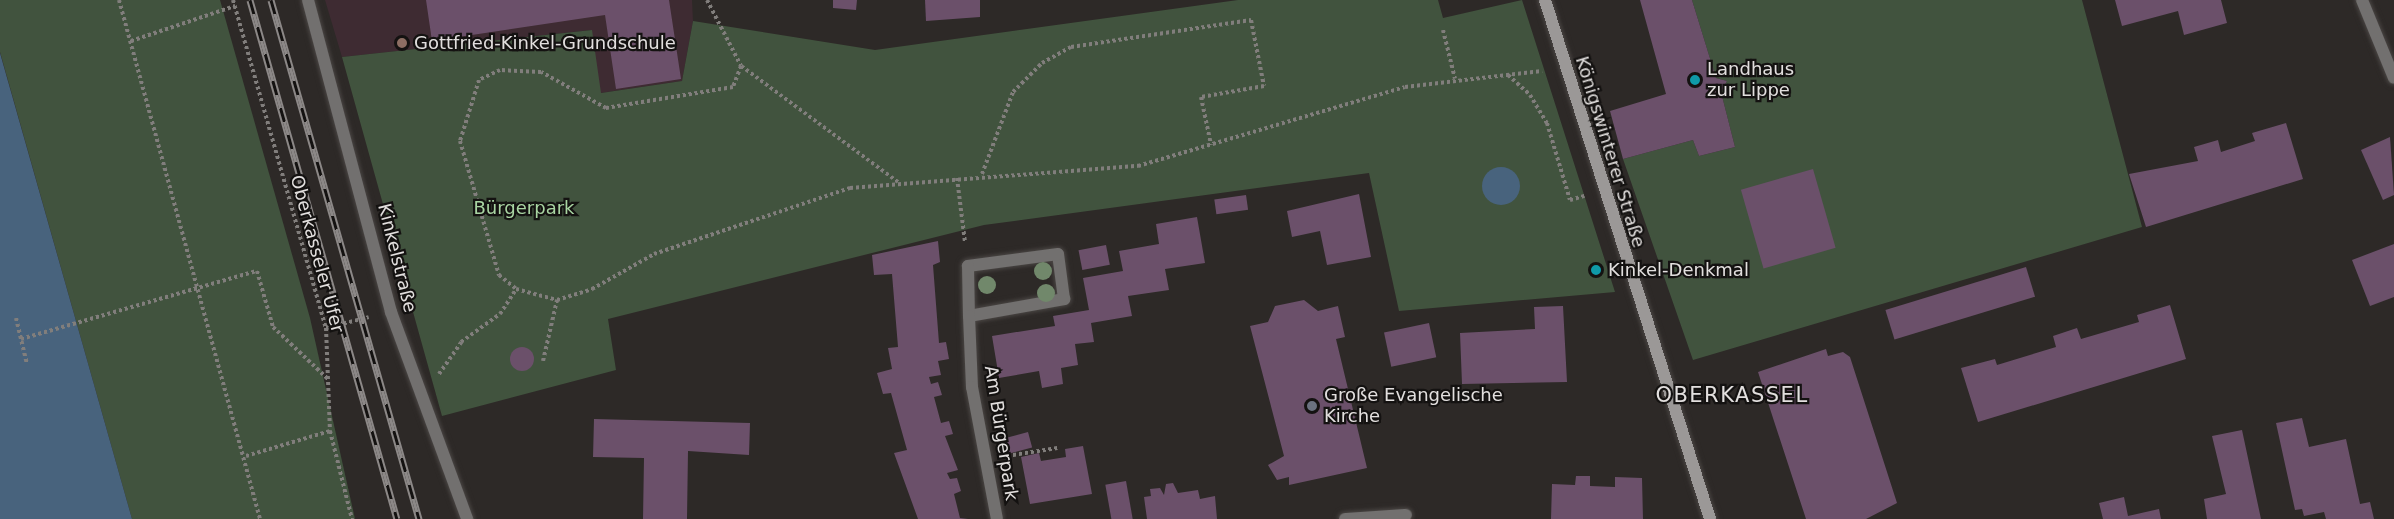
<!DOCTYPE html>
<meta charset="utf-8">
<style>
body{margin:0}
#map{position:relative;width:2394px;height:519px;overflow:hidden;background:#2d2927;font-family:"DejaVu Sans",sans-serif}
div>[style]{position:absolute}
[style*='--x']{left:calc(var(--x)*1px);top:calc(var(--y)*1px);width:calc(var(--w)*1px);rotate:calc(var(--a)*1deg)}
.education>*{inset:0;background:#3e2b32}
.green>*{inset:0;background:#41533e}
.water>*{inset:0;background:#48637d}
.round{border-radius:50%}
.building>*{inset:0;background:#6b506a;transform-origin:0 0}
.path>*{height:4px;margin-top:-2px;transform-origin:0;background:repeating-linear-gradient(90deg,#817e7c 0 3px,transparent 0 6px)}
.roads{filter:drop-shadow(0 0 2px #4a4644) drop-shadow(0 0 2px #4a4644)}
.service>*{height:12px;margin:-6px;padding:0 6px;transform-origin:6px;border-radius:6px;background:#72706f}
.minor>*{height:12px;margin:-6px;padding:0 6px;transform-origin:6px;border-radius:6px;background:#72706f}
.secondary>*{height:12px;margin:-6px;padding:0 6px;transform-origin:6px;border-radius:6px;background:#9b9897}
.rail>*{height:7px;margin-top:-3.5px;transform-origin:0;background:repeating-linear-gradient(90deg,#141211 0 14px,#8c8887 0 28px);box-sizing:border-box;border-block:2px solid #8c8887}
.trees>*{width:18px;height:18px;margin:-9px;border-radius:50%;background:#71886b}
.dots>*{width:16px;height:16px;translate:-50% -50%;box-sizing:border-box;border:3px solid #141211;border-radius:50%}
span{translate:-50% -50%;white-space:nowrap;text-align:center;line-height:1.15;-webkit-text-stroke:4.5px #141211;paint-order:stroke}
.poi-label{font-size:18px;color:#e2dfde}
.left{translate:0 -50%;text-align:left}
.street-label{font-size:18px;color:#e2dfde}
.park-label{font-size:18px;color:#a9d5a2}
.quarter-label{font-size:21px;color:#e2dfde;letter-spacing:1.5px}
</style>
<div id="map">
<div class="education">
<div style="clip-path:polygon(325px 0,692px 0,693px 21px,682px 81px,600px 93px,591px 30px,342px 57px)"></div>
</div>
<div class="green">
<div style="clip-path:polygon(0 0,220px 0,310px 318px,355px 519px,132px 519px,0 52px)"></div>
<div style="clip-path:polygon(1238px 0,1438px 0,1443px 18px,1522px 0,1615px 292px,1399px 311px,1369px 173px,984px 225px,608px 319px,616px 370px,442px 416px,342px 57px,592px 30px,601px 93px,682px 81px,693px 21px,875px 50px)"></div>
<div style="clip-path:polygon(1692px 0,2082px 0,2142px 227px,1693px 360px,1623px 159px,1693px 140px,1699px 156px,1735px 147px,1721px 92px,1727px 81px,1716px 78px)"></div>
</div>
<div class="water">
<div style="clip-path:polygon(0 53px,76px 321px,132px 519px,0 519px)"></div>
<div class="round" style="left:1482px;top:167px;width:38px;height:38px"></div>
</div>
<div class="building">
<div style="clip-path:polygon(426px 0,669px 0,681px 79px,616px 89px,605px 15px,432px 41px)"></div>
<div style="clip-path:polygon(833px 0,857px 0,856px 10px,833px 8px)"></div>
<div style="clip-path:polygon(925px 0,980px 0,980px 17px,926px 21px)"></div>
<div style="clip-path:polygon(1640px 0,1692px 0,1716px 78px,1727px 81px,1721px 92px,1735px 147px,1699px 156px,1693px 140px,1623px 159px,1610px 111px,1666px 94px)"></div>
<div style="clip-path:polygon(2115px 0,2221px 0,2227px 23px,2184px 35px,2178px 11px,2122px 26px)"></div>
<div style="clip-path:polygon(2286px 123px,2303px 179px,2146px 227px,2129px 174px,2198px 161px,2194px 147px,2218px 140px,2221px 152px,2255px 141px,2252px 133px)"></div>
<div style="clip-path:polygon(2390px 137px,2394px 195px,2383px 200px,2361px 150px)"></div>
<div style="left:1813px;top:169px;width:82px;height:75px;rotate:74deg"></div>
<div style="clip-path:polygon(1359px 194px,1371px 257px,1327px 265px,1320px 231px,1292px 237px,1287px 211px)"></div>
<div style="left:1246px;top:195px;width:15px;height:32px;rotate:82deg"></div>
<div style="clip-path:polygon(1197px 217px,1205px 263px,1165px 269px,1169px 290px,1128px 296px,1132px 316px,1091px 323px,1094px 342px,1075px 344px,1078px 365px,1061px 368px,1063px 384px,1042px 388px,1039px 371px,999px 378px,992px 336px,1055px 326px,1053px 316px,1089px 310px,1083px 278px,1123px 271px,1119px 251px,1159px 244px,1156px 224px)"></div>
<div style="clip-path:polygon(938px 241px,940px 262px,933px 265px,939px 343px,946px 342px,949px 359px,938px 361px,941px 375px,929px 377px,931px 384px,938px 382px,942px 395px,934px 397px,941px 423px,949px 421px,953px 434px,945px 436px,958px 470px,947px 473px,950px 479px,957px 478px,961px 491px,954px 494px,960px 518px,968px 519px,918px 519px,894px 453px,907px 450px,891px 393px,883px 394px,877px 373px,892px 369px,888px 348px,898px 347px,892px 274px,874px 275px,872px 255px)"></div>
<div style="clip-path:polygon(2394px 244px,2394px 297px,2370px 306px,2352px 260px)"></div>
<div style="left:1106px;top:245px;width:20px;height:28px;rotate:79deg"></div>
<div style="left:2026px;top:267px;width:31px;height:147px;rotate:73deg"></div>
<div style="clip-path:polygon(1304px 300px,1318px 311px,1338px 306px,1345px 337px,1336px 339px,1367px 468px,1289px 485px,1289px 477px,1277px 480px,1268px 465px,1284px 456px,1250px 326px,1268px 322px,1275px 306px)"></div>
<div style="clip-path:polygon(2170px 305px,2186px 359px,1978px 422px,1961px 368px,1995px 359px,1997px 365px,2056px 347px,2053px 336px,2077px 328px,2081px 339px,2139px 322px,2137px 315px)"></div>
<div style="clip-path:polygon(1563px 306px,1567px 382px,1462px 384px,1460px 333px,1535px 329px,1534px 307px)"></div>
<div style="left:1429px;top:323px;width:35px;height:46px;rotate:78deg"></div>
<div class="round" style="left:510px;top:347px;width:24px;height:24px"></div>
<div style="clip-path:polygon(1826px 349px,1828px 356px,1843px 352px,1850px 357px,1897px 503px,1866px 519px,1806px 519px,1758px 372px)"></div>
<div style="clip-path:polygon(2302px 418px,2309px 447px,2346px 439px,2360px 504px,2370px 502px,2374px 519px,2326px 519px,2324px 512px,2304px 516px,2302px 509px,2295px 510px,2276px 423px)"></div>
<div style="clip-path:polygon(594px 419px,750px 423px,749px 455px,688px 451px,687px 519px,643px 519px,644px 458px,593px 457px)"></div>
<div style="clip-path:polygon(2242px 430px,2261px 519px,2207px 519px,2204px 499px,2226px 494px,2212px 436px)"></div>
<div style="left:1028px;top:432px;width:16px;height:29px;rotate:75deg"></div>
<div style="clip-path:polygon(1083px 446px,1092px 494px,1030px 504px,1021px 457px,1039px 453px,1041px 461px,1066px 457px,1065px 449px)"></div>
<div style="clip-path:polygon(1576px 476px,1590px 476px,1590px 486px,1615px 487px,1615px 477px,1642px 478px,1643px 519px,1551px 519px,1552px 484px,1575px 485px)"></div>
<div style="left:1126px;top:481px;width:39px;height:21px;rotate:80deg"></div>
<div style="clip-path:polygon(1173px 483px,1178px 493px,1198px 490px,1200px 499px,1215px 496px,1217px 519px,1147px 519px,1144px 497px,1151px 496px,1150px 489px,1160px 488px,1164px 495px,1166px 484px)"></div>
<div style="clip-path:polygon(2124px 497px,2128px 516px,2159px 509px,2161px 519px,2103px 519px,2099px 503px)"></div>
</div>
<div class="path">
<div style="--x:119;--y:0;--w:538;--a:74.8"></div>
<div style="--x:233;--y:0;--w:341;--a:74.2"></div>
<div style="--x:326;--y:328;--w:103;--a:87.8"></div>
<div style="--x:330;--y:431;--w:91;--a:76"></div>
<div style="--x:707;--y:0;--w:74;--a:62.7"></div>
<div style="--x:1443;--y:30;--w:50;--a:76.2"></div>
<div style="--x:131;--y:41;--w:110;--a:-18.6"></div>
<div style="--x:1508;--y:75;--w:30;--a:42"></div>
<div style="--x:1530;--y:95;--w:33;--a:59"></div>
<div style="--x:1547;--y:123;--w:80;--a:73.4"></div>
<div style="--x:1570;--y:200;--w:15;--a:-16"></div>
<div style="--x:982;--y:174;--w:88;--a:-69.3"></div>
<div style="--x:1013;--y:92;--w:41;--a:-45"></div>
<div style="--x:1042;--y:63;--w:33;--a:-29"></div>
<div style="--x:1071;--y:47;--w:182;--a:-8.5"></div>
<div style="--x:1251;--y:20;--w:67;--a:78.9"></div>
<div style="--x:1264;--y:86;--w:64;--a:170.1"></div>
<div style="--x:1201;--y:97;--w:49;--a:78.2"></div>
<div style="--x:957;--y:178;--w:64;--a:82.9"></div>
<div style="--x:898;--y:182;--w:195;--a:-143.5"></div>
<div style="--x:741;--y:66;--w:22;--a:111"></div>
<div style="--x:733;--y:87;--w:129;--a:170.6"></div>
<div style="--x:606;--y:108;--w:74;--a:-151"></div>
<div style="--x:541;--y:72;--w:41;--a:-177.2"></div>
<div style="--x:500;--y:70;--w:23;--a:155"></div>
<div style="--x:479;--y:80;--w:64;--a:107.3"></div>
<div style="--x:460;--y:141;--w:140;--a:73.8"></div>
<div style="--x:499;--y:275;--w:22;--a:39"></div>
<div style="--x:516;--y:289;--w:42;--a:15"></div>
<div style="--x:557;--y:300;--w:37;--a:-17"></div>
<div style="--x:592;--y:289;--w:71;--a:-29.4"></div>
<div style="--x:654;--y:254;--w:207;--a:-18.6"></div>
<div style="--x:850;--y:188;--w:289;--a:-4.4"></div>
<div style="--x:1138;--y:166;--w:278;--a:-16.5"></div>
<div style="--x:1405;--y:87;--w:138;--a:-6.7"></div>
<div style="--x:16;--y:318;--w:47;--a:76.6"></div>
<div style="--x:326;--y:328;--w:44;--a:-14.3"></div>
<div style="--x:21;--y:339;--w:246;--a:-16.1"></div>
<div style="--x:257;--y:271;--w:58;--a:74.1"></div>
<div style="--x:273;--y:327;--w:76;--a:43.4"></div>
<div style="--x:543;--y:361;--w:63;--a:-77.1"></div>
<div style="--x:439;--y:374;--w:39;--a:-55"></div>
<div style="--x:461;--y:342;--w:48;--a:-35.7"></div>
<div style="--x:500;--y:314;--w:30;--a:-57"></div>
<div style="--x:246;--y:456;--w:88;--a:-16.6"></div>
<div style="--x:1007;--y:456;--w:51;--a:-9.1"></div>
</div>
<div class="roads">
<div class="service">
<div style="--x:1345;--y:519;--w:61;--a:-3.8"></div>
</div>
<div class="minor">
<div style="--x:308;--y:0;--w:323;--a:75.1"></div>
<div style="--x:391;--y:312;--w:221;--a:69.8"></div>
<div style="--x:2362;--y:0;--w:84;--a:67.7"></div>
<div style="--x:969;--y:316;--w:97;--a:-10.1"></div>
<div style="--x:1064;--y:299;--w:45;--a:-97.6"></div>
<div style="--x:1058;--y:254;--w:91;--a:172.4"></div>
<div style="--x:968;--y:266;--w:50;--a:88.9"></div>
<div style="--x:969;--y:316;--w:71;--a:87.6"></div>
<div style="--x:972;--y:387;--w:134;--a:79.3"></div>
</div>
<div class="secondary">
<div style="--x:1545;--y:0;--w:545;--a:72.36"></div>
</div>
</div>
<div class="rail">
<div style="--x:250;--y:0;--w:539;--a:74.19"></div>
<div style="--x:271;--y:0;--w:540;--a:74.08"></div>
</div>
<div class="trees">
<div style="left:1043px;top:271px"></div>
<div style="left:987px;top:285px"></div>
<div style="left:1046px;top:293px"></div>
</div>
<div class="dots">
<div style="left:402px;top:43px;background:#8d6e63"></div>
<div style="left:1695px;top:80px;background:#0f9aa8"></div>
<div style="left:1596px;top:270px;background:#0f9aa8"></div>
<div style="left:1312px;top:406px;background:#6b7280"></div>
</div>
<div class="poi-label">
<span class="left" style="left:414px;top:43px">Gottfried-Kinkel-Grundschule</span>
<span class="left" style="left:1707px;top:80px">Landhaus<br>zur Lippe</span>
<span class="left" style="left:1608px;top:270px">Kinkel-Denkmal</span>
<span class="left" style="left:1324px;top:406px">Große Evangelische<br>Kirche</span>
</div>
<div class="street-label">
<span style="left:1610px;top:152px;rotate:73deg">Königswinterer Straße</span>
<span style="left:317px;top:254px;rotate:75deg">Oberkasseler Ufer</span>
<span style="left:397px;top:258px;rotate:76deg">Kinkelstraße</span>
<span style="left:1001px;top:433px;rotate:81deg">Am Bürgerpark</span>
</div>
<div class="park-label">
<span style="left:524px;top:208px">Bürgerpark</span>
</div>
<div class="quarter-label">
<span style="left:1732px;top:395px">OBERKASSEL</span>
</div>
</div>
